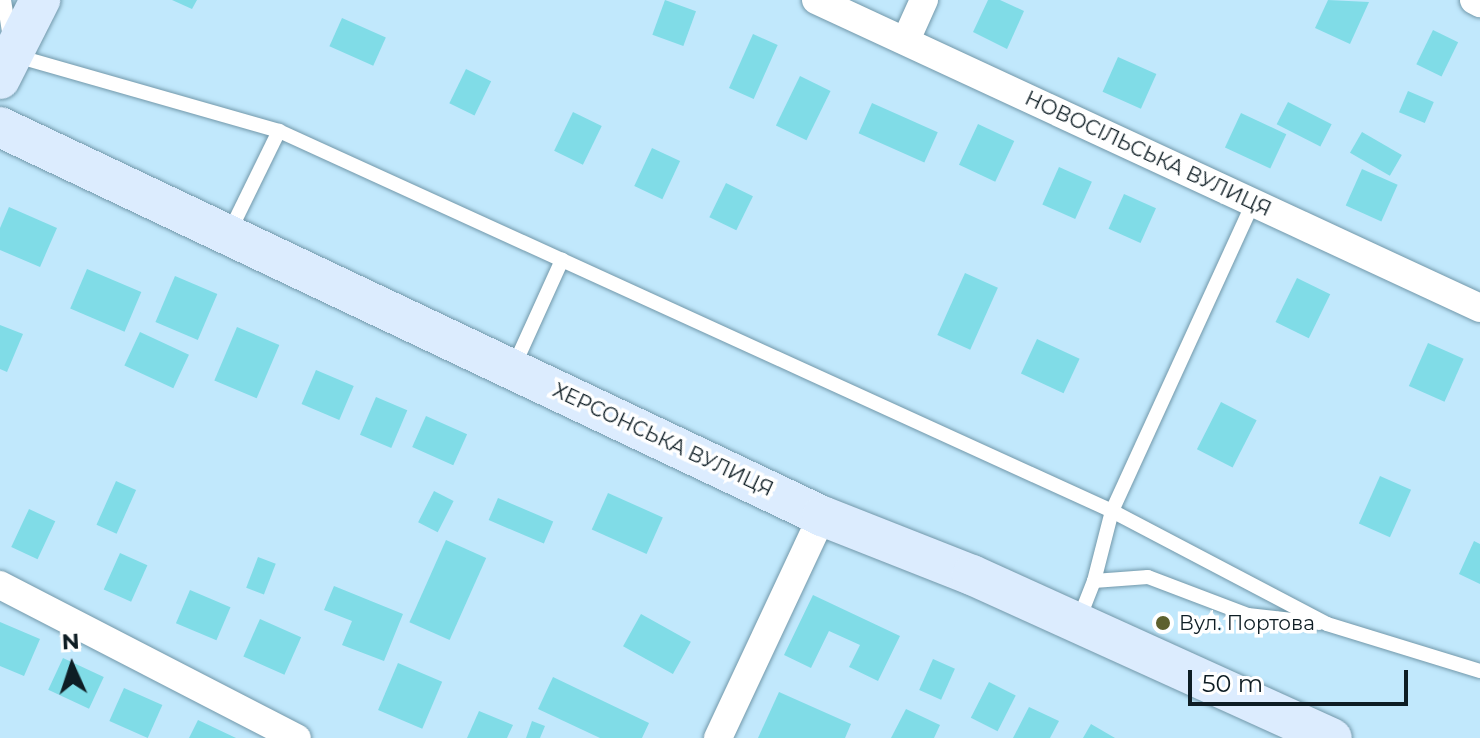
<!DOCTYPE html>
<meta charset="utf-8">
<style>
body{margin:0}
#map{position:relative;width:1480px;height:738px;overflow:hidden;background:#c1e8fc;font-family:Montserrat,sans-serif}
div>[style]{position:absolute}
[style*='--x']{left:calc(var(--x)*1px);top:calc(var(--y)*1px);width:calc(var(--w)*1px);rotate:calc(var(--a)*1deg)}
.building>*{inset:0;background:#80dce7;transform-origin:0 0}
.roads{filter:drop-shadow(0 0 2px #7298aa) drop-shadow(0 0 2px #7298aa)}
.service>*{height:14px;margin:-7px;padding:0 7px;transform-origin:7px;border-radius:7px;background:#fff}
.minor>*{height:28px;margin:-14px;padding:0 14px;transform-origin:14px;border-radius:14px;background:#fff}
.secondary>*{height:40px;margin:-20px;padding:0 20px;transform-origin:20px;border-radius:20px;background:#dcecfe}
.dots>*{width:22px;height:22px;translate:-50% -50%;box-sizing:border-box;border:4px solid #fff;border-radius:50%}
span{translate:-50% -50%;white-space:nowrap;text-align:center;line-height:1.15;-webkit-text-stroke:7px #fff;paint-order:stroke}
.street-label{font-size:20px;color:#0e1d24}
.poi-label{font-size:20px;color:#0e1d24}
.left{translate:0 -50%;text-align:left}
.north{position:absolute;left:32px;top:626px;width:80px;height:80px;-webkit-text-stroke:6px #fff;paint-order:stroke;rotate:357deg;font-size:22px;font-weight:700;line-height:32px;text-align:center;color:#0e1d24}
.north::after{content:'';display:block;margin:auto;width:28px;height:36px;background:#0e1d24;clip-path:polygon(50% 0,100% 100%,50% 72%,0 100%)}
.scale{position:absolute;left:1188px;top:670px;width:220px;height:36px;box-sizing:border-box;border:4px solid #0e1d24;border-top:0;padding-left:10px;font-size:24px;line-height:28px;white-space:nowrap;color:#0e1d24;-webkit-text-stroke:6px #fff;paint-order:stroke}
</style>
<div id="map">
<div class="building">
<div style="clip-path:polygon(172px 0,197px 0,192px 9px)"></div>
<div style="left:665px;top:0;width:33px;height:37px;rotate:20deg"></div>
<div style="clip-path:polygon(988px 0,1000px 0,1024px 11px,1007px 49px,973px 32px)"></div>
<div style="clip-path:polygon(1328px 0,1369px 2px,1350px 44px,1315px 28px)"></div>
<div style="left:342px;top:18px;width:48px;height:31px;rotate:24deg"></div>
<div style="left:1433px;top:30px;width:28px;height:38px;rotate:26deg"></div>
<div style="left:753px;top:34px;width:27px;height:59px;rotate:24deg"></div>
<div style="left:1118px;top:57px;width:42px;height:38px;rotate:24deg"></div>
<div style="left:466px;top:69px;width:28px;height:38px;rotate:26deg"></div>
<div style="left:800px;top:76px;width:34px;height:55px;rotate:26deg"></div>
<div style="left:1408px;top:91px;width:28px;height:23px;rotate:23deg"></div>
<div style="left:1288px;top:102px;width:49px;height:25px;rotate:27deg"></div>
<div style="left:872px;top:103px;width:72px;height:33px;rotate:24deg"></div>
<div style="left:573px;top:112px;width:32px;height:43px;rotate:26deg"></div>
<div style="left:1241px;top:113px;width:50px;height:38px;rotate:25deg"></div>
<div style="left:978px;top:124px;width:40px;height:45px;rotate:25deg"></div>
<div style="left:1362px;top:132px;width:46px;height:24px;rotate:30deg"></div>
<div style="left:652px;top:148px;width:31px;height:42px;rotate:25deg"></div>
<div style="left:1059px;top:167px;width:36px;height:41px;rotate:24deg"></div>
<div style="left:1362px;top:169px;width:39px;height:40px;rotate:24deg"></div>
<div style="left:726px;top:183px;width:30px;height:38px;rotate:26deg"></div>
<div style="left:1124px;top:194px;width:35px;height:38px;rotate:24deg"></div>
<div style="clip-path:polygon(9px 207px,57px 228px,40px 267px,0 250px,0 228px)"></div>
<div style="left:87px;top:269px;width:59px;height:43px;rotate:23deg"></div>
<div style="left:965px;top:273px;width:36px;height:68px;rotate:24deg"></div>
<div style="left:175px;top:276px;width:46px;height:50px;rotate:23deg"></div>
<div style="left:1297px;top:278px;width:37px;height:49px;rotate:26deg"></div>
<div style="clip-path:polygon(0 325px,23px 334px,7px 372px,0 369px)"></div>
<div style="left:237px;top:327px;width:46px;height:58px;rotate:23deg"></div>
<div style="left:140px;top:332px;width:54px;height:37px;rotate:25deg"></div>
<div style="left:1037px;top:339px;width:47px;height:38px;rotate:25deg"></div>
<div style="left:1428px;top:343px;width:39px;height:47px;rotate:24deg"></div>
<div style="left:316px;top:370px;width:41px;height:37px;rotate:23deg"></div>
<div style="left:376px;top:397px;width:34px;height:41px;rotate:23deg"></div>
<div style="left:1221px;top:402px;width:40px;height:53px;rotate:27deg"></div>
<div style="left:426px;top:416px;width:45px;height:34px;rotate:24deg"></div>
<div style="left:1380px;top:476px;width:34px;height:52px;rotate:24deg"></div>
<div style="left:116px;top:481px;width:22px;height:48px;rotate:24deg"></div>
<div style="left:434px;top:491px;width:22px;height:35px;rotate:27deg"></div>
<div style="left:608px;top:493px;width:60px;height:40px;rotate:24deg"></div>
<div style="left:498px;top:498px;width:60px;height:24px;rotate:23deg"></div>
<div style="left:29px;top:509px;width:29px;height:42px;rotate:25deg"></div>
<div style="left:446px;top:540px;width:44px;height:90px;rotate:24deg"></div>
<div style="clip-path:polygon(1474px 541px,1480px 544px,1480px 584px,1459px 574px)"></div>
<div style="left:120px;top:553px;width:30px;height:40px;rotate:24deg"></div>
<div style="left:258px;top:557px;width:19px;height:33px;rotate:21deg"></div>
<div style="clip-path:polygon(334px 586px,403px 614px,384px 661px,342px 645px,352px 621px,324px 610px)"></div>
<div style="left:190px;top:590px;width:44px;height:36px;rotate:23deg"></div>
<div style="clip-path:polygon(813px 595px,900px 636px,878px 681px,849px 667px,860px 645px,829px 631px,811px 668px,784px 655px)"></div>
<div style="left:641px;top:614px;width:57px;height:37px;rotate:29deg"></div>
<div style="left:260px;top:619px;width:45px;height:41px;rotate:24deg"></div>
<div style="clip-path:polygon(0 622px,40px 639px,24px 676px,0 666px)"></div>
<div style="left:63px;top:658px;width:45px;height:35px;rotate:25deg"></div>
<div style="left:933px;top:659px;width:24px;height:34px;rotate:24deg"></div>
<div style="left:398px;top:663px;width:48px;height:51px;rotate:23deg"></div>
<div style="clip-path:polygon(553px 677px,649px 723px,642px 738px,600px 738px,538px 709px)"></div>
<div style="left:989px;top:682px;width:30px;height:40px;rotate:27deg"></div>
<div style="left:124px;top:688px;width:42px;height:36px;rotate:24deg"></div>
<div style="clip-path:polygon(779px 692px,851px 724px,845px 738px,758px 738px)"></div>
<div style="clip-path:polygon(1029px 707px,1059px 721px,1050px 738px,1013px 738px)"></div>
<div style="clip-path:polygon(906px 709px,940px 725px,934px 738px,891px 738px)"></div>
<div style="clip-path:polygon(479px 711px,513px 725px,507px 738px,467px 738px)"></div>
<div style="clip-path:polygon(198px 720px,236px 738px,189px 738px)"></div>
<div style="clip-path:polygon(532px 721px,545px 726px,540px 738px,526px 738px)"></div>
<div style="clip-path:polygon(1091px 724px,1115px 738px,1083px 738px)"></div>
</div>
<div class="roads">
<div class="service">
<div style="--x:4;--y:0;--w:38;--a:81"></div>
<div style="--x:16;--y:56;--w:273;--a:15.9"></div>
<div style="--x:279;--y:131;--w:916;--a:24.52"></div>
<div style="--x:1112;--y:511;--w:243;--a:27.7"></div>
<div style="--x:1327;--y:624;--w:160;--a:17.1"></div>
<div style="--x:228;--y:235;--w:116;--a:-63.9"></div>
<div style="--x:513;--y:368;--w:119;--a:-65.6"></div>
<div style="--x:1094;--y:581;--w:54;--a:-4.2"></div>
<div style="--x:1148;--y:577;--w:107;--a:20.8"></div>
<div style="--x:1248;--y:615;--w:71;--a:6.4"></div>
<div style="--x:1079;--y:619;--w:41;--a:-68.5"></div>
<div style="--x:1094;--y:581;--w:72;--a:-75.6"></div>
<div style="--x:1112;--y:511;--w:339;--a:-65.4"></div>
</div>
<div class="minor">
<div style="--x:816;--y:0;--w:732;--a:24.88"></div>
<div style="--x:1474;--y:0;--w:7;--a:27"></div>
<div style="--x:906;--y:40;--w:44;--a:-65.8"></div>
<div style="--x:0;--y:585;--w:334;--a:27.3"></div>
<div style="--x:718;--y:738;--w:245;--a:-64.9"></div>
</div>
<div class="secondary">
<div style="--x:0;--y:79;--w:89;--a:-63.1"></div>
<div style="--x:0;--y:127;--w:909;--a:25.33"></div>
<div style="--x:822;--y:516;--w:161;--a:21.5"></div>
<div style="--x:972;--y:575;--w:395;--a:24.4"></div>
</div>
</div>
<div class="dots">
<div style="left:1163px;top:623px;background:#5d612e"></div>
</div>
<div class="street-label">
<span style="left:1148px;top:154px;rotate:25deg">НОВОСІЛЬСЬКА ВУЛИЦЯ</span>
<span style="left:663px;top:440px;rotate:25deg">ХЕРСОНСЬКА ВУЛИЦЯ</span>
</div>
<div class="poi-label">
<span class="left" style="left:1179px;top:623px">Вул. Портова</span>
</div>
<div class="north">N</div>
<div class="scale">50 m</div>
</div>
